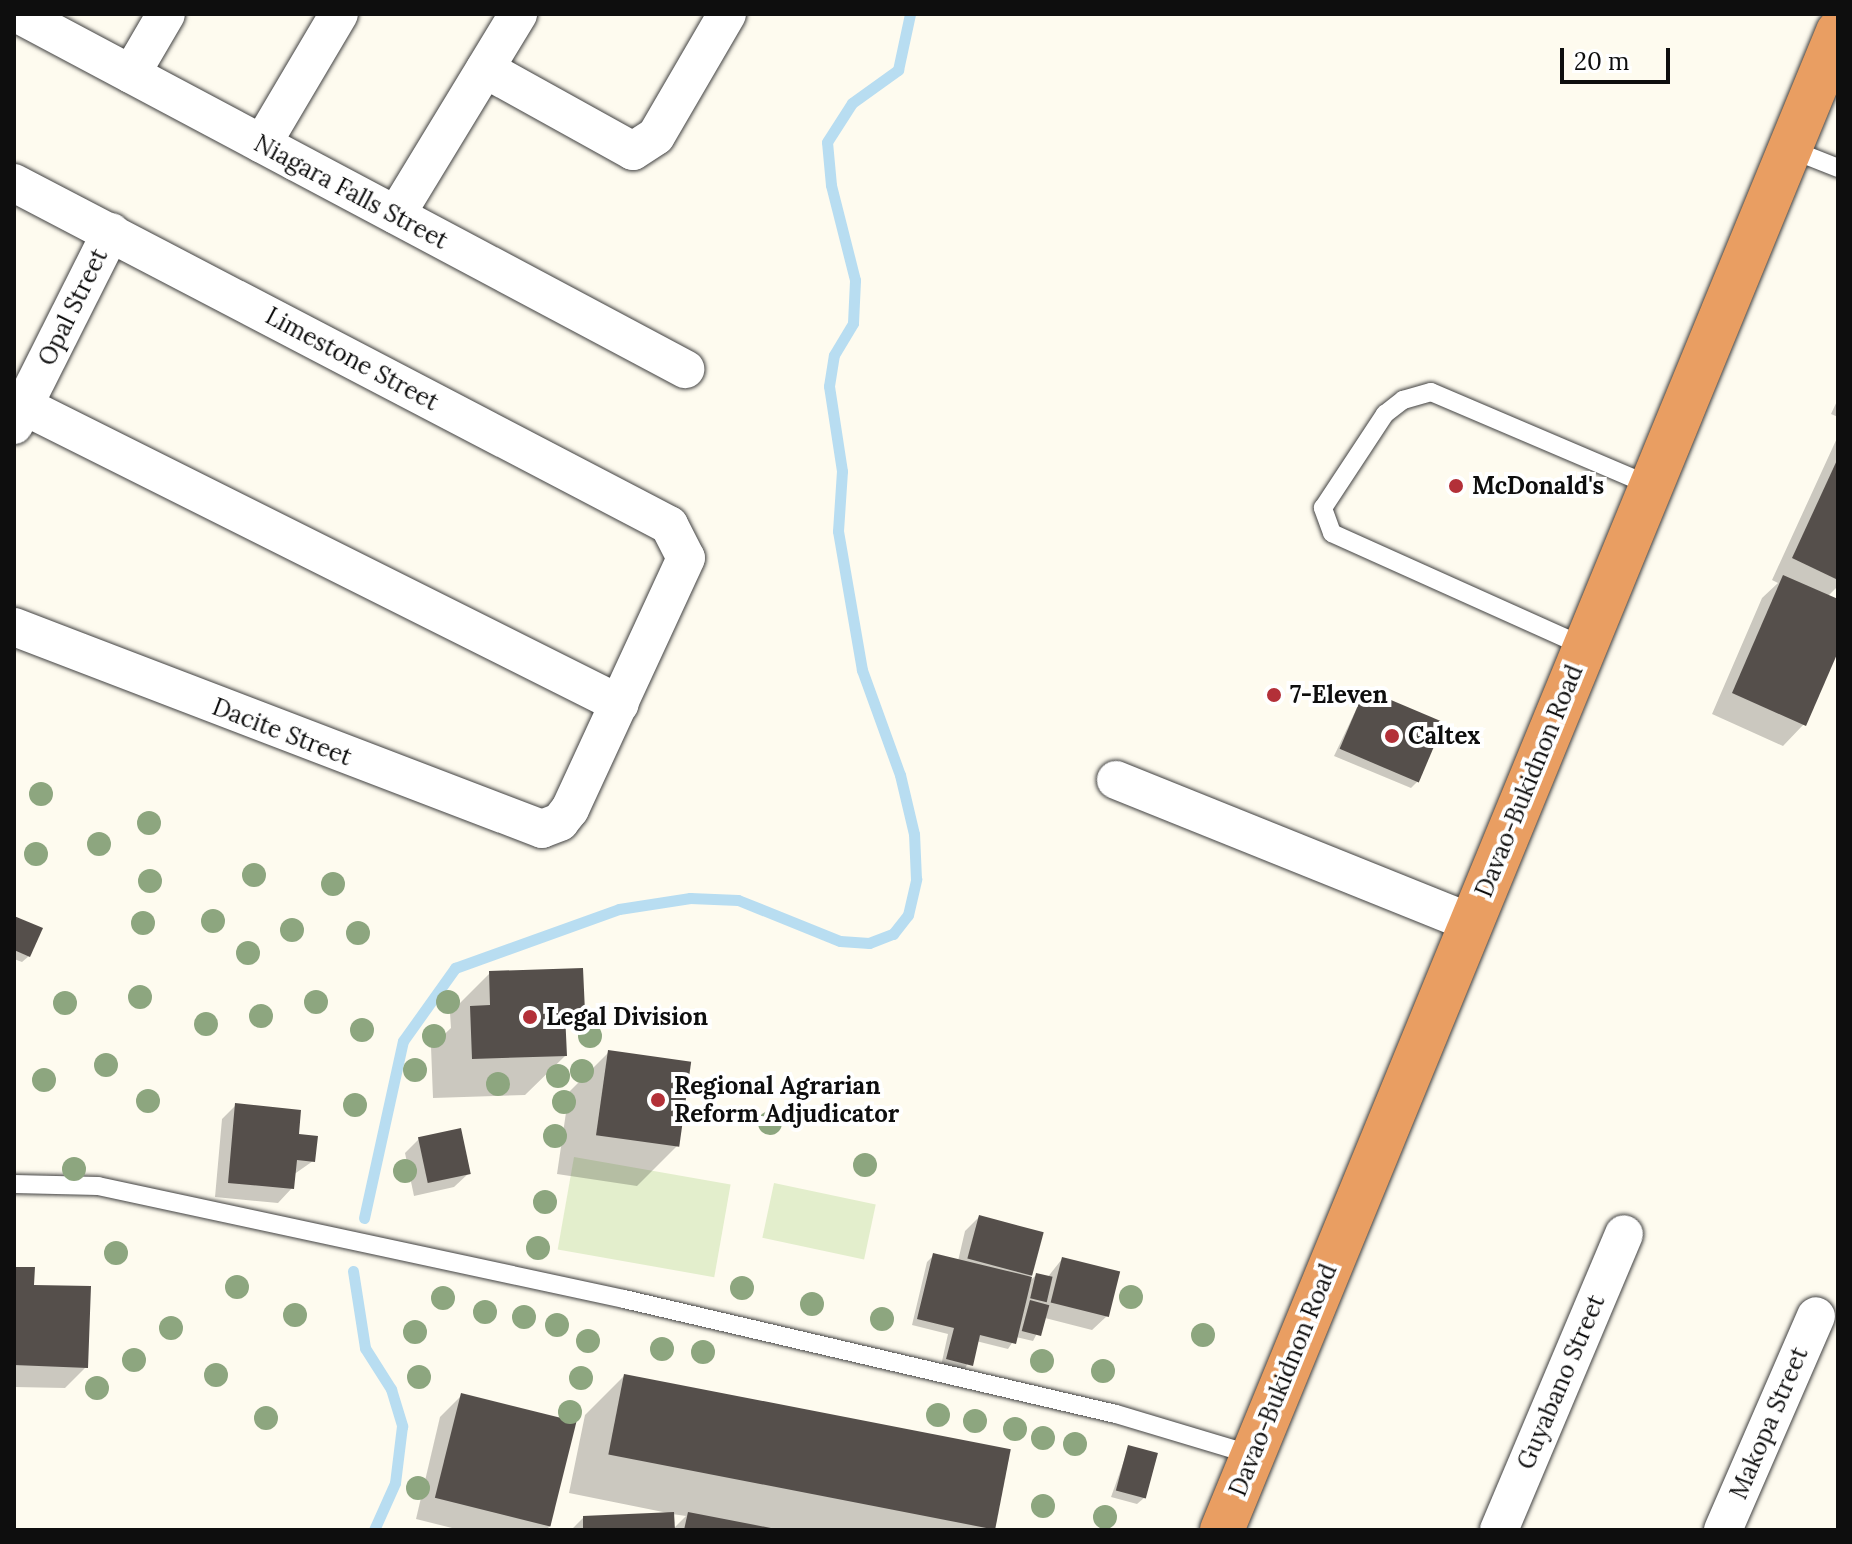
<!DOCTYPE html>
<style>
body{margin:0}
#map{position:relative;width:1852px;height:1544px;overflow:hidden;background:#fefbef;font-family:Lora,serif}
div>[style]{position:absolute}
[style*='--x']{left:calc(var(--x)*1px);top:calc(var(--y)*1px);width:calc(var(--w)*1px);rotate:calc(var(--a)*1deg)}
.pitch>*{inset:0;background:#e3eecc;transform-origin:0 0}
.shadow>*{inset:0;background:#0003}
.stream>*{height:11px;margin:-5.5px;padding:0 5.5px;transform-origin:5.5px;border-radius:5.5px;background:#b8ddf1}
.building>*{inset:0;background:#554f4b;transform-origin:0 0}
.roads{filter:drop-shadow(0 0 2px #414141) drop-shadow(0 0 2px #414141)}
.lane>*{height:18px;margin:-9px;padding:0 9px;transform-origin:9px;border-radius:9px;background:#fff}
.street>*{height:38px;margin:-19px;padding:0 19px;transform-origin:19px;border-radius:19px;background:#fff}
.highway>*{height:44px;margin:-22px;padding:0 22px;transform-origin:22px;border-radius:22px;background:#e99e62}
.trees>*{width:24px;height:24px;margin:-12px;border-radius:50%;background:#8da67f}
.dots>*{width:22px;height:22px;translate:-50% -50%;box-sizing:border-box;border:4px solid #fff;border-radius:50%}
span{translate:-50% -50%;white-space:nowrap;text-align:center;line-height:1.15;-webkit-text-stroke:8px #fff;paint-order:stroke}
.street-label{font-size:24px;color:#0e0e0e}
.poi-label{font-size:24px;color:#0e0e0e;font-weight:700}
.left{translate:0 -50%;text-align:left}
.frame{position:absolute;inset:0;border:16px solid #0e0e0e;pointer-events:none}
.scale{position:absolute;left:1560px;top:48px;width:110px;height:36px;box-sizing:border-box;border:4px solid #0e0e0e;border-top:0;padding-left:10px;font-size:24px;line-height:28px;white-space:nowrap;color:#0e0e0e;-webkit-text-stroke:6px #fff;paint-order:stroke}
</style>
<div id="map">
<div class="pitch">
<div style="left:574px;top:1157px;width:159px;height:94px;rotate:10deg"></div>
<div style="left:774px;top:1183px;width:104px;height:56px;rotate:12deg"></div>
</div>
<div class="shadow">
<div style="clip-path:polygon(1838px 399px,1838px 417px,1831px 414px)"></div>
<div style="clip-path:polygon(1838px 436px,1838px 586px,1828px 596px,1838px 601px,1838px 647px,1804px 724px,1783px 746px,1712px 714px,1762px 598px,1778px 583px,1772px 580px)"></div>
<div style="clip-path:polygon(1365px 691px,1417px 782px,1411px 788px,1334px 756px)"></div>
<div style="clip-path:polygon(14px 918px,29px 956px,22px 962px,14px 959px)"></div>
<div style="clip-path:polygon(490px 973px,583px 1011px,564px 1030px,565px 1056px,525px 1095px,433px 1098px,431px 1047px,451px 1028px,450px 1013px)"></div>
<div style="clip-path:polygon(609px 1052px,677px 1146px,637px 1186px,557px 1174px,569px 1092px)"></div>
<div style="clip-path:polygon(236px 1105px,297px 1136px,313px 1161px,293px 1175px,292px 1188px,278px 1203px,215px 1197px,222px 1119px)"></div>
<div style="clip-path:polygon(419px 1139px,469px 1173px,454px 1187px,414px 1196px,405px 1153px)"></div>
<div style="clip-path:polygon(979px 1217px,1042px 1233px,1029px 1282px,1036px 1275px,1047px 1278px,1062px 1259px,1107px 1316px,1092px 1330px,1045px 1318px,1033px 1341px,1016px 1337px,1008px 1349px,976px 1341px,964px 1372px,941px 1366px,948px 1334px,912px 1325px,927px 1262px,934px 1255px,958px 1261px,965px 1231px)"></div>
<div style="clip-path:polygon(14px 1269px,32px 1286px,86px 1367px,65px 1388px,14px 1387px)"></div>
<div style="clip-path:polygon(evenodd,624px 1376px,1008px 1452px,993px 1530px,571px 1530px,583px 1518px,668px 1513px,569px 1493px,585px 1415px,624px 1376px,672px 1514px,686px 1516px,673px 1529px,672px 1514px)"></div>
<div style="clip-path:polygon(462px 1395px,551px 1525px,546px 1530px,460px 1530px,416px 1519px,440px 1417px)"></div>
<div style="clip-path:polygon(1129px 1447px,1144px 1498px,1137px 1504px,1111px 1497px)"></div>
</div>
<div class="stream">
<div style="--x:364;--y:1218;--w:181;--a:-77.6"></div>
<div style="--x:403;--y:1041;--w:90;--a:-54.5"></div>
<div style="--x:455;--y:968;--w:174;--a:-19.8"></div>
<div style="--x:619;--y:909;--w:72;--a:-8.8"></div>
<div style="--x:690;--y:898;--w:48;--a:2.4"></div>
<div style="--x:738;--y:900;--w:110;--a:21.9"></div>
<div style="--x:840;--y:941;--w:29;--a:4"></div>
<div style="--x:869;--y:943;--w:26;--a:-21"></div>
<div style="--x:893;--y:934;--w:24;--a:-52"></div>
<div style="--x:908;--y:915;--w:37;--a:-77"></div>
<div style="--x:916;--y:879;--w:45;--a:-92.5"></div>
<div style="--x:914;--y:834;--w:61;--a:-103.3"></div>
<div style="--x:900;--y:775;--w:112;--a:-109.9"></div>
<div style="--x:862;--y:670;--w:141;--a:-99.8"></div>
<div style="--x:838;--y:531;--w:60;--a:-86.2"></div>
<div style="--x:842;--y:471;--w:86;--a:-98.7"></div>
<div style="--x:829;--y:386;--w:31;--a:-81"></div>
<div style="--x:834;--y:355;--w:37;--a:-59"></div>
<div style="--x:853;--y:323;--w:43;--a:-87.3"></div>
<div style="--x:855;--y:280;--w:98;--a:-104.2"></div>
<div style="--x:831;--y:185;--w:43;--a:-95.3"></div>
<div style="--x:827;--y:142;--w:46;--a:-57.3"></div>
<div style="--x:852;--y:103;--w:57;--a:-35.7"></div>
<div style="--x:898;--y:70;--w:57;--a:-77.9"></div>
<div style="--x:353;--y:1271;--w:78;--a:81.1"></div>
<div style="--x:365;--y:1348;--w:49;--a:57.6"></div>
<div style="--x:391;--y:1389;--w:39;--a:73"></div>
<div style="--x:402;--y:1426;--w:57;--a:97"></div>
<div style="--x:395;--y:1483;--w:51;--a:114.1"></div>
</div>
<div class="building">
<div style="clip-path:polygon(1838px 458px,1838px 580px,1792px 558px)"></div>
<div style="clip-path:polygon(1783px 575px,1838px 599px,1838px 652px,1806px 726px,1732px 693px)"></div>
<div style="left:1365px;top:689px;width:86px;height:65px;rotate:23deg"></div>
<div style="clip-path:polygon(14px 916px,43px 928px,30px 957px,14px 950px)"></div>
<div style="clip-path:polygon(583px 968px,585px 1012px,565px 1013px,567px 1056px,472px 1059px,470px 1006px,490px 1005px,489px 971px)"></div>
<div style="left:608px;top:1050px;width:84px;height:86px;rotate:8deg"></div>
<div style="clip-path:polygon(235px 1103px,301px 1110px,299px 1134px,318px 1136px,315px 1162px,297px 1160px,294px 1189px,228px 1183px)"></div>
<div style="left:461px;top:1128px;width:47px;height:44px;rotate:78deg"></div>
<div style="left:979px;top:1215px;width:67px;height:45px;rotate:15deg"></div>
<div style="clip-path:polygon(933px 1253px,1032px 1277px,1016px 1344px,980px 1335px,973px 1366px,946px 1359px,954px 1328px,917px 1319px)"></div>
<div style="left:1062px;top:1257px;width:60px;height:47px;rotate:14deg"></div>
<div style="clip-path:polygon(14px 1267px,35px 1267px,34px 1285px,91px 1286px,88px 1368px,14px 1365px)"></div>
<div style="left:1036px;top:1273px;width:17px;height:26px;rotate:13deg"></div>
<div style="left:1030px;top:1300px;width:20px;height:32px;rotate:15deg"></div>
<div style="left:624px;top:1374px;width:394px;height:82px;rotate:11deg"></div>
<div style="left:461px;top:1393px;width:119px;height:108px;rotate:14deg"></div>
<div style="left:1128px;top:1445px;width:31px;height:47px;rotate:15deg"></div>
<div style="clip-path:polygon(674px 1512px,675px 1530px,583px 1530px,583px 1516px)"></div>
<div style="clip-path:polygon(688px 1512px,776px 1529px,776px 1530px,684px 1530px)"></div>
</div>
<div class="roads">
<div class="lane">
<div style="--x:1790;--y:149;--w:52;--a:21.6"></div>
<div style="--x:1583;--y:646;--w:275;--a:-155.8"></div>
<div style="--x:1332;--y:533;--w:27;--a:-110"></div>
<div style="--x:1323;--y:508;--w:113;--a:-56.6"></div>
<div style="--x:1385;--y:414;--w:23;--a:-38"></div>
<div style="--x:1403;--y:400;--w:29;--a:-16"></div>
<div style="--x:1431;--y:392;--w:239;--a:23.1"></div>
<div style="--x:14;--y:1184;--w:84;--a:1.4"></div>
<div style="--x:98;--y:1186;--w:538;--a:12.12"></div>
<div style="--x:624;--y:1299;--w:505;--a:13.16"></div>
<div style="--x:1116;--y:1414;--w:143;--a:16.7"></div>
</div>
<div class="street">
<div style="--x:18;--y:14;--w:756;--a:28.02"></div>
<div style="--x:485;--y:69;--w:169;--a:29"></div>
<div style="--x:633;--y:151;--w:27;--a:-33"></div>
<div style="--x:656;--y:136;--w:141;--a:-59.8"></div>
<div style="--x:131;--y:74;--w:69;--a:-59.7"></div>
<div style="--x:262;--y:144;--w:151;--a:-59.4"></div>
<div style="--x:14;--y:183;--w:739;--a:27.57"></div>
<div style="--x:669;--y:525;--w:37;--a:63"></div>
<div style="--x:686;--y:558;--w:277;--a:114.8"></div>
<div style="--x:570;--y:809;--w:16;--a:128"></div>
<div style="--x:560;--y:822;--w:19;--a:159"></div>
<div style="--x:542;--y:829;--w:565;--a:-159.06"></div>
<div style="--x:396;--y:215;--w:235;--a:-58.7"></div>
<div style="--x:24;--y:406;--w:666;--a:26.57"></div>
<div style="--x:14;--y:425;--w:216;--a:-63.3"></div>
<div style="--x:1116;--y:780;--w:384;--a:21.9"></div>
<div style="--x:1499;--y:1530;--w:321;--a:-67.1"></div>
<div style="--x:1723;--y:1530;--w:233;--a:-66.5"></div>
</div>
<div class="highway">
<div style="--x:1222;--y:1530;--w:1620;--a:-67.65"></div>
</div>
</div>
<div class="trees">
<div style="left:41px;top:794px"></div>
<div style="left:149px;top:823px"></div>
<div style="left:99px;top:844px"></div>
<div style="left:36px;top:854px"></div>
<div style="left:254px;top:875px"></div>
<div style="left:150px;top:881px"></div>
<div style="left:333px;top:884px"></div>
<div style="left:213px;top:921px"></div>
<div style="left:143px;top:923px"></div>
<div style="left:292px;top:930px"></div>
<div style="left:358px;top:933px"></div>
<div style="left:248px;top:953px"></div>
<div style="left:140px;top:997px"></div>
<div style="left:316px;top:1002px"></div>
<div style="left:448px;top:1002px"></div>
<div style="left:65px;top:1003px"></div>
<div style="left:261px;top:1016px"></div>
<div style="left:206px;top:1024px"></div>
<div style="left:362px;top:1030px"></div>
<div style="left:434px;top:1036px"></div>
<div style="left:590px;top:1036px"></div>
<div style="left:106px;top:1065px"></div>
<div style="left:415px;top:1070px"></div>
<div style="left:582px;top:1071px"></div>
<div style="left:558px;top:1076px"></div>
<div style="left:44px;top:1080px"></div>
<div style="left:498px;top:1084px"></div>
<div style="left:148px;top:1101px"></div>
<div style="left:564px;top:1102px"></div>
<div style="left:355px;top:1105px"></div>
<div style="left:770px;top:1123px"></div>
<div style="left:555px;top:1136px"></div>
<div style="left:865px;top:1165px"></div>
<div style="left:74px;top:1169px"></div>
<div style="left:405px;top:1171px"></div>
<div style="left:545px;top:1202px"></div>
<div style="left:538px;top:1248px"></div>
<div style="left:116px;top:1253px"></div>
<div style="left:237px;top:1287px"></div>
<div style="left:742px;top:1288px"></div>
<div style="left:1131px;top:1297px"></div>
<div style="left:443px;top:1298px"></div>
<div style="left:812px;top:1304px"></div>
<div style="left:485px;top:1312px"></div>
<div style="left:295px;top:1315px"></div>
<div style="left:524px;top:1317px"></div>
<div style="left:882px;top:1319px"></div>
<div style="left:557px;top:1325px"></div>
<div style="left:171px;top:1328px"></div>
<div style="left:415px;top:1332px"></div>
<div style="left:1203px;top:1335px"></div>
<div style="left:588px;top:1341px"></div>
<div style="left:662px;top:1349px"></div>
<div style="left:703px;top:1352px"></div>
<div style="left:134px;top:1360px"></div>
<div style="left:1042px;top:1361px"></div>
<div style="left:1103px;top:1371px"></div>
<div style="left:216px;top:1375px"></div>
<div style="left:419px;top:1377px"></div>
<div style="left:581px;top:1378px"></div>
<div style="left:97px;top:1388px"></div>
<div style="left:570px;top:1412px"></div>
<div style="left:938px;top:1415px"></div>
<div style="left:266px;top:1418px"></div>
<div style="left:975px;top:1421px"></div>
<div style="left:1015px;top:1429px"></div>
<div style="left:1043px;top:1438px"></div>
<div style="left:1075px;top:1444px"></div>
<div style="left:418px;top:1488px"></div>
<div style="left:1043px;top:1506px"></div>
<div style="left:1105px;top:1517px"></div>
</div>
<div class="dots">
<div style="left:1456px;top:486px;background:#b33038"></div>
<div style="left:1274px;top:695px;background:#b33038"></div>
<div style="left:1392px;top:736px;background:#b33038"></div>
<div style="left:530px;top:1017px;background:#b33038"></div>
<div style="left:658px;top:1100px;background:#b33038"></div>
</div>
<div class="street-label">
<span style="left:351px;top:192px;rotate:28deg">Niagara Falls Street</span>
<span style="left:73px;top:307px;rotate:-64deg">Opal Street</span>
<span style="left:352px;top:359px;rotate:28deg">Limestone Street</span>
<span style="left:282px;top:732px;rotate:21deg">Dacite Street</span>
<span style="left:1529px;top:781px;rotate:-68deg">Davao-Bukidnon Road</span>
<span style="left:1283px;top:1380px;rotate:-68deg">Davao-Bukidnon Road</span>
<span style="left:1561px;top:1382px;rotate:-67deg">Guyabano Street</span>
<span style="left:1769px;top:1423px;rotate:-67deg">Makopa Street</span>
</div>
<div class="poi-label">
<span class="left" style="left:1472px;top:486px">McDonald's</span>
<span class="left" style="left:1290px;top:695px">7-Eleven</span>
<span class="left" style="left:1408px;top:736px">Caltex</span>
<span class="left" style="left:546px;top:1017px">Legal Division</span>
<span class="left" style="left:674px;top:1100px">Regional Agrarian<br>Reform Adjudicator</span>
</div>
<div class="frame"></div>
<div class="scale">20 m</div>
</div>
